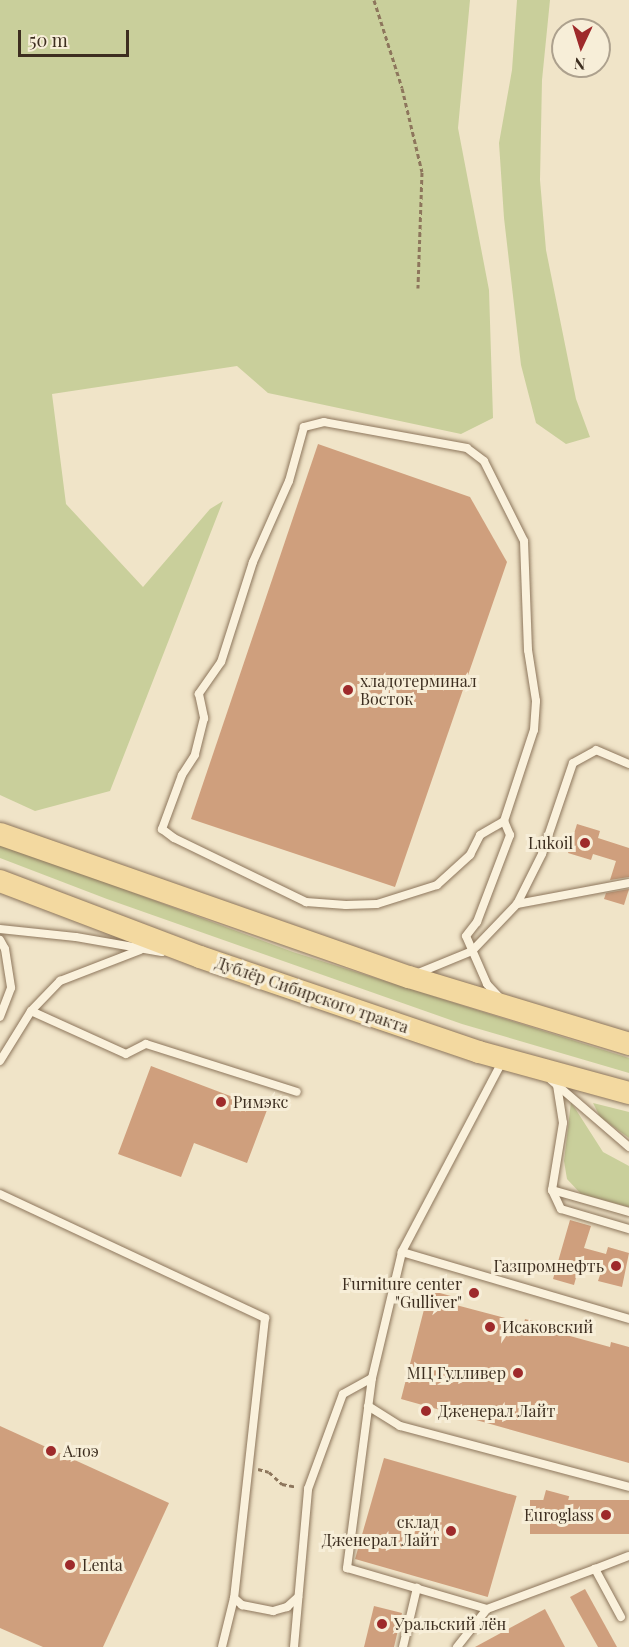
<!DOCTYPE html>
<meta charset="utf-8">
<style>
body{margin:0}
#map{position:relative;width:629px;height:1647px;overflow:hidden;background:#f0e4c8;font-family:"Playfair Display",serif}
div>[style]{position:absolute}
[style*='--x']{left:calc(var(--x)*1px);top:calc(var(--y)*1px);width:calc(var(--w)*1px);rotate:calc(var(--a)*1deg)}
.green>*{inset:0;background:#c9cf9b}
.building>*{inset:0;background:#cf9f7d;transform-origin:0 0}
.path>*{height:3px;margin-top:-1.5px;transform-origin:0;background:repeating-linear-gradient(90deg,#8d765c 0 4.5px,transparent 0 7.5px)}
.roads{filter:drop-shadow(0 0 2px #8d765c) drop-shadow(0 0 2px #8d765c)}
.lane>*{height:8px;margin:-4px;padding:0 4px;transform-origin:4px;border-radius:4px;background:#faf1dc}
.primary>*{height:22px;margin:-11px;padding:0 11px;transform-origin:11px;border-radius:11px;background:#f3d9a0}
.dots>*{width:16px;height:16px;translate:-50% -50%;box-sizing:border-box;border:3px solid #f7eed8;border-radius:50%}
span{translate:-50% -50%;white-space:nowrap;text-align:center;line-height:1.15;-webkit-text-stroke:6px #f7eed8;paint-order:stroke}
.poi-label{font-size:16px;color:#3d2e20}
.left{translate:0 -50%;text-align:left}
.right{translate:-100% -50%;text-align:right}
.street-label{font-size:16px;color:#3d2e20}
.north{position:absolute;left:551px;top:18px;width:60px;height:60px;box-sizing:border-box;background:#f7eed8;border:2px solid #ada18e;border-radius:50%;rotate:184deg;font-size:16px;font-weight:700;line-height:24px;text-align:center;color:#3d2e20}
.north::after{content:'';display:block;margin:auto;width:21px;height:27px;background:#9e2a2b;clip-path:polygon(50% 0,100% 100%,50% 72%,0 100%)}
.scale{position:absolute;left:18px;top:30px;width:111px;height:27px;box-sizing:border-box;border:3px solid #3d2e20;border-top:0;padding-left:8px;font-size:18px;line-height:21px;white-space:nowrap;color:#3d2e20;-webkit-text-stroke:4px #f7eed8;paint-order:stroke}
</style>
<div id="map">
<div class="green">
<div style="clip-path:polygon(0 0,470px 0,458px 128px,489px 290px,493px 418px,461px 434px,268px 393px,237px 366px,52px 394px,66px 504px,143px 587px,210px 509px,223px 501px,110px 791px,35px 811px,0 795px)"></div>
<div style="clip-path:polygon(517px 0,550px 0,542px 80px,540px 180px,546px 250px,576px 399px,590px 437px,566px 444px,536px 423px,521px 365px,504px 218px,499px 143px,512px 70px)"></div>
<div style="clip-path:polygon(0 843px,293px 952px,629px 1058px,629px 1073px,462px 1024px,107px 899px,0 858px)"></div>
<div style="clip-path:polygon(571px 1102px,603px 1152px,629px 1166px,629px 1207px,581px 1194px,567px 1179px,564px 1161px)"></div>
<div style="clip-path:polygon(593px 1103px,629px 1112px,629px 1138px,600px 1117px)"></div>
</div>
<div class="building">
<div style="clip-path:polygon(318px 444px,470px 497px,507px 562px,395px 887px,191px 819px)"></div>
<div style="clip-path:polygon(577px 824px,600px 831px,598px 838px,629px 848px,629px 877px,610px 880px,616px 861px,593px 854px,591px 860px,568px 853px)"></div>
<div style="clip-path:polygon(629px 889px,624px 905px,604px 899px,606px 893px)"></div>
<div style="clip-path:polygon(151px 1066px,267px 1110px,247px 1163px,194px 1143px,181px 1177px,118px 1154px)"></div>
<div style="clip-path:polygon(570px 1220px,591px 1226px,584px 1248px,606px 1254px,608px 1247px,629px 1253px,622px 1287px,598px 1281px,602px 1269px,580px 1263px,574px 1285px,553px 1279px)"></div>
<div style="clip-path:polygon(429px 1290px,458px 1298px,456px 1305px,524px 1323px,525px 1319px,560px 1328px,559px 1333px,610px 1347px,611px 1342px,629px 1347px,629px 1463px,401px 1399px)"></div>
<div style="clip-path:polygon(0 1426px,169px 1503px,103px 1647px,43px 1647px,0 1628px)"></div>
<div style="left:384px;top:1458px;width:138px;height:105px;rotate:16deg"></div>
<div style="left:546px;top:1490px;width:24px;height:13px;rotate:15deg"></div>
<div style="left:629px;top:1500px;width:34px;height:99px;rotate:90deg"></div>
<div style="clip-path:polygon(585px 1589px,617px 1647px,598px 1647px,570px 1597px)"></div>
<div style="clip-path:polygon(374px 1606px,402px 1613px,394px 1647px,364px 1647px)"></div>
<div style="clip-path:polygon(545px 1609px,565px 1647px,475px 1647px)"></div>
</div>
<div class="path">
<div style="--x:374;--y:0;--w:92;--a:72.3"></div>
<div style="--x:402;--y:88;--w:86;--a:76.6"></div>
<div style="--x:422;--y:172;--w:116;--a:92"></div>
<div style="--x:258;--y:1469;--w:11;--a:15"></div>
<div style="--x:269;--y:1472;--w:18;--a:43"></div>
<div style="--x:282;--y:1484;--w:15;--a:11"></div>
</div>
<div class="roads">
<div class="lane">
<div style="--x:517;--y:904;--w:114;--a:-10.6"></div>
<div style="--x:0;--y:929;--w:76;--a:6"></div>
<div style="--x:76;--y:937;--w:87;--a:9.9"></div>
<div style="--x:0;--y:940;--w:10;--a:61"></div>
<div style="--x:5;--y:949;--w:39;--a:81"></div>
<div style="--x:11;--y:988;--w:31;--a:111"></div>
<div style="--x:416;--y:974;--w:61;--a:-22.3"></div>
<div style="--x:472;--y:951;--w:65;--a:-46.2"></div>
<div style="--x:517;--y:904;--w:56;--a:-63.4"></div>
<div style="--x:542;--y:854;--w:96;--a:-71.2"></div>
<div style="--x:573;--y:763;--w:26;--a:-29"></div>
<div style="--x:596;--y:750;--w:36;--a:23"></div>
<div style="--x:500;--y:998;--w:19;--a:-133"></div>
<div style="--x:487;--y:984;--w:52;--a:-113.6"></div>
<div style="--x:466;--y:936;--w:18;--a:-52"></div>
<div style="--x:477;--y:922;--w:93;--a:-69.2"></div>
<div style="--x:510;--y:835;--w:15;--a:-113"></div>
<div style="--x:504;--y:821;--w:96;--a:-71.8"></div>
<div style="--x:534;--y:730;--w:29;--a:-86"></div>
<div style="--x:536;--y:701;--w:52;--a:-98.9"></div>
<div style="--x:528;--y:650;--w:109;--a:-92.1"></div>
<div style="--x:524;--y:541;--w:89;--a:-116.6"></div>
<div style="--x:484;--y:461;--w:21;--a:-143"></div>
<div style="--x:467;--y:448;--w:145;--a:-169.7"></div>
<div style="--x:324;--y:422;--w:21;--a:166"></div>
<div style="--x:304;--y:427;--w:56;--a:105.5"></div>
<div style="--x:289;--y:481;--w:89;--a:114"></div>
<div style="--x:253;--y:562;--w:105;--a:107.7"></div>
<div style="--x:221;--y:662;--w:39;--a:125"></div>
<div style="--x:199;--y:694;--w:25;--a:78"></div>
<div style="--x:204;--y:718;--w:38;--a:104"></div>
<div style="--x:195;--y:755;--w:24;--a:123"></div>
<div style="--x:182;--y:775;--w:58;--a:110.3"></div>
<div style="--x:162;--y:829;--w:15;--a:37"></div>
<div style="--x:174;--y:838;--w:147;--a:25.9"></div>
<div style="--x:306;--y:902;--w:40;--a:4.3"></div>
<div style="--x:346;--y:905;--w:31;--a:-2"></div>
<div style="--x:377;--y:904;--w:63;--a:-17.6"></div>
<div style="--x:437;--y:885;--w:45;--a:-42.3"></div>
<div style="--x:470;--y:855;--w:22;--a:-63"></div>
<div style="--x:480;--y:835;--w:28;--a:-30"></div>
<div style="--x:31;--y:1011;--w:104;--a:24.4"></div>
<div style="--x:126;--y:1054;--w:22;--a:-27"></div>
<div style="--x:146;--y:1044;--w:158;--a:17.6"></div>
<div style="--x:0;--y:1061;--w:59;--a:-58.2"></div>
<div style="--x:31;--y:1011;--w:42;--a:-46"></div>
<div style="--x:60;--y:981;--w:86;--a:-21.2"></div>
<div style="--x:502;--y:1062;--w:215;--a:117.8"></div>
<div style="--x:402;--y:1252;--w:130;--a:103.4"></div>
<div style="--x:372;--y:1378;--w:192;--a:97.5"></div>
<div style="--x:347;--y:1568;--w:146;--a:16.3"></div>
<div style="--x:487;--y:1609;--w:115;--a:-20.3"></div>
<div style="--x:551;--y:1080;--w:8;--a:40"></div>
<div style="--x:557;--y:1085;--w:38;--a:81"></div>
<div style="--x:563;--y:1123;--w:68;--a:99.3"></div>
<div style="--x:552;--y:1190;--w:80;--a:15.9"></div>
<div style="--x:557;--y:1085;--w:95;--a:40.7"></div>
<div style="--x:552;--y:1190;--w:21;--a:65"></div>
<div style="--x:561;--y:1209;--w:71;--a:16.4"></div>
<div style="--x:0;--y:1194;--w:293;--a:25.1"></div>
<div style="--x:265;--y:1318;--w:282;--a:96.3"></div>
<div style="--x:234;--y:1598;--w:50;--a:103.8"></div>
<div style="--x:402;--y:1252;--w:237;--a:16.4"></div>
<div style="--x:368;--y:1406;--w:38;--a:32"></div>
<div style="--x:400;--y:1426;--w:237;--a:14.9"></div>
<div style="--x:234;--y:1598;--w:11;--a:41"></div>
<div style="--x:242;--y:1605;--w:32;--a:11"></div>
<div style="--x:273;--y:1611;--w:15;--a:-16"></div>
<div style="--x:287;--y:1607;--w:15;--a:-42"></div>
<div style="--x:621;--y:1617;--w:55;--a:-118.4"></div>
<div style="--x:595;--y:1569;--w:36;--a:-21"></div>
<div style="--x:294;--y:1647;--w:159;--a:-84.9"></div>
<div style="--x:308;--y:1489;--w:101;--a:-69.8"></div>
<div style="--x:343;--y:1394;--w:33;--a:-29"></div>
<div style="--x:403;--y:1647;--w:61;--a:-76.7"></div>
<div style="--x:457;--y:1647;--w:48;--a:-51.7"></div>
</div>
<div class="primary">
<div style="--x:0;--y:834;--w:433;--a:19.3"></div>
<div style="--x:409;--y:977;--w:230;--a:16.9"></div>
<div style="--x:0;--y:881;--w:214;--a:20.8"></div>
<div style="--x:200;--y:957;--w:295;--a:18.8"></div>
<div style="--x:479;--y:1052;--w:156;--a:15.3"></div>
</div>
</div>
<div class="dots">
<div style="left:348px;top:690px;background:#9e2a2b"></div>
<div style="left:585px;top:843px;background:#9e2a2b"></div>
<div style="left:221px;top:1102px;background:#9e2a2b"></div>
<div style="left:616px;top:1266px;background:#9e2a2b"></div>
<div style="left:474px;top:1293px;background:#9e2a2b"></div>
<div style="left:490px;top:1327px;background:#9e2a2b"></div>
<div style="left:518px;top:1373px;background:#9e2a2b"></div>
<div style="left:426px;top:1411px;background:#9e2a2b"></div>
<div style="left:51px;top:1451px;background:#9e2a2b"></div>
<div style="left:606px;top:1515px;background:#9e2a2b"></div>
<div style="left:451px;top:1531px;background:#9e2a2b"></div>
<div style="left:70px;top:1565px;background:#9e2a2b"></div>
<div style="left:382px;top:1624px;background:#9e2a2b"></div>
</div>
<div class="poi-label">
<span class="left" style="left:360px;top:690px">хладотерминал<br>Восток</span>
<span class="right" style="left:573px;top:843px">Lukoil</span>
<span class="left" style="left:233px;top:1102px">Римэкс</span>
<span class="right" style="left:604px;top:1266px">Газпромнефть</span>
<span class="right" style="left:462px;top:1293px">Furniture center<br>"Gulliver"</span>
<span class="left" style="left:502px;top:1327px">Исаковский</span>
<span class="right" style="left:506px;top:1373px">МЦ Гулливер</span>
<span class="left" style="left:438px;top:1411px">Дженерал Лайт</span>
<span class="left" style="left:63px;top:1451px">Алоэ</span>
<span class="right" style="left:594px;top:1515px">Euroglass</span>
<span class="right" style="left:439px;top:1531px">склад<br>Дженерал Лайт</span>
<span class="left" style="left:82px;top:1565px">Lenta</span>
<span class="left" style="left:394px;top:1624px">Уральский лён</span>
</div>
<div class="street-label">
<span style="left:312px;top:995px;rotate:19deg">Дублёр Сибирского тракта</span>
</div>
<div class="north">N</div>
<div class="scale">50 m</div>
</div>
